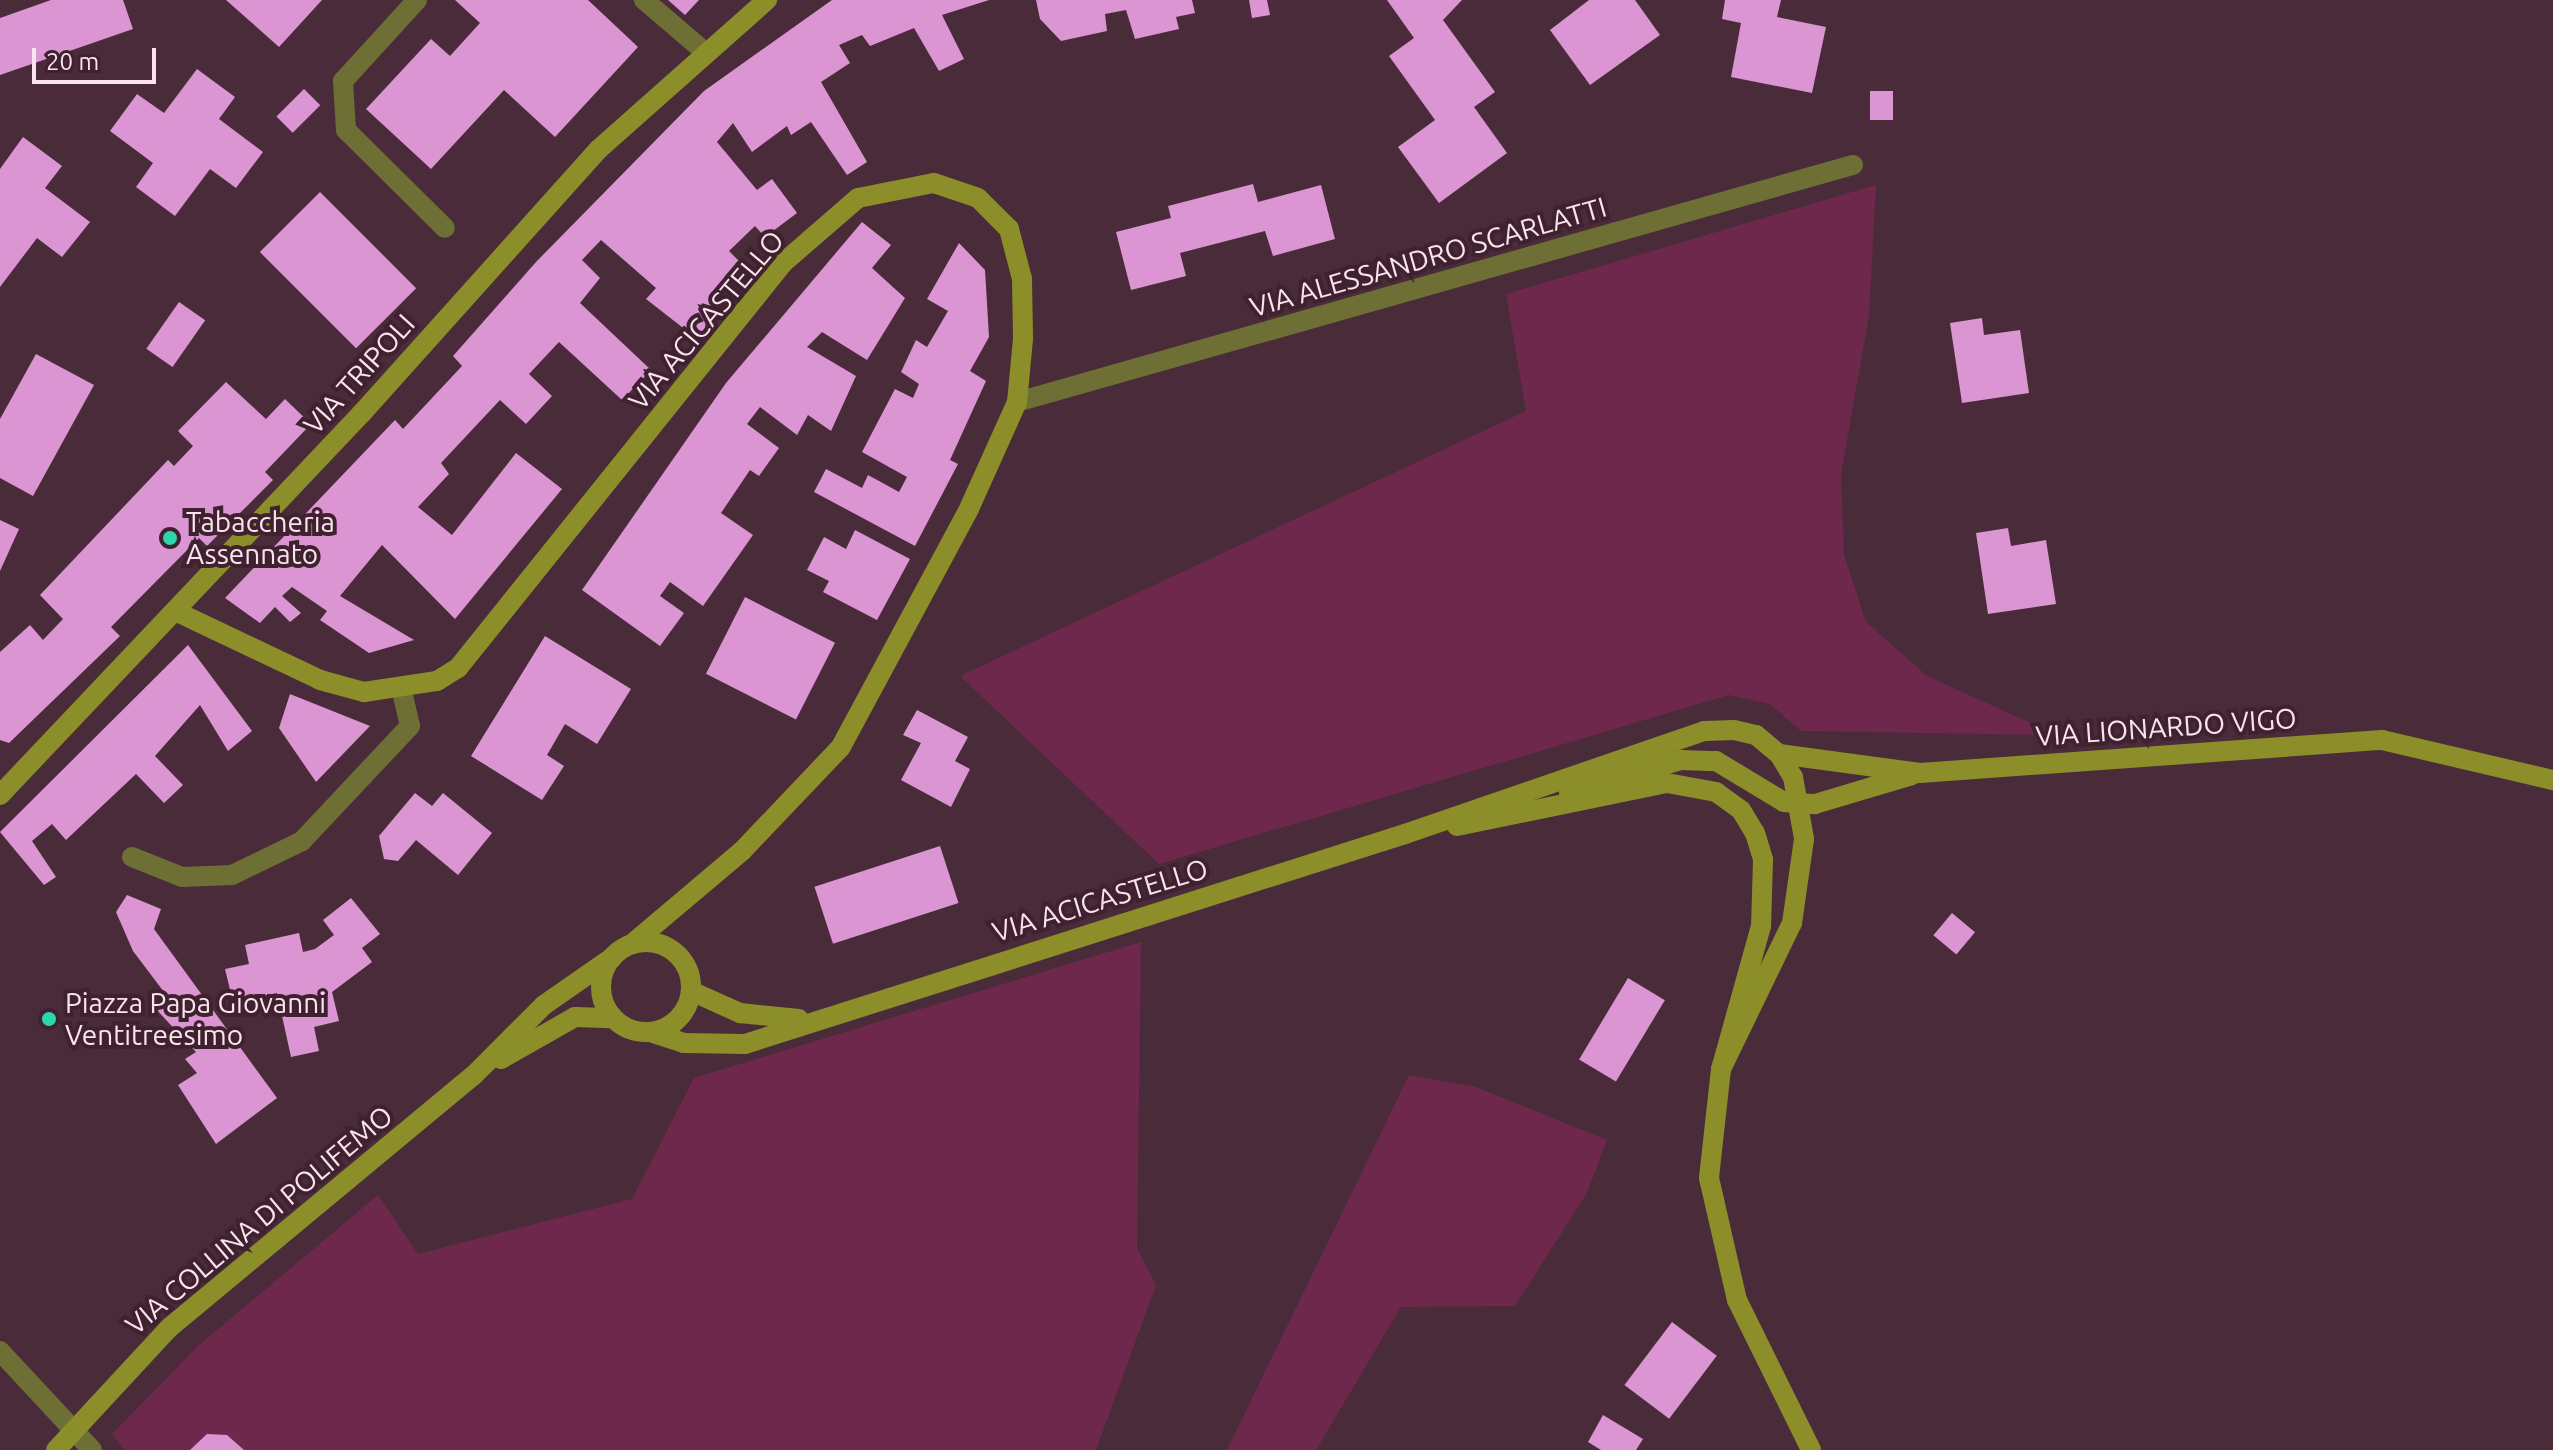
<!DOCTYPE html>
<style>
body{margin:0}
#map{position:relative;width:2553px;height:1450px;overflow:hidden;background:#4a2b3a;font-family:Ubuntu,sans-serif}
div>[style]{position:absolute}
[style*='--x']{left:calc(var(--x)*1px);top:calc(var(--y)*1px);width:calc(var(--w)*1px);rotate:calc(var(--a)*1deg)}
.green>*{inset:0;background:#6e284c}
.building>*{inset:0;background:#dc95d3;transform-origin:0 0}
.lane>*{height:20px;margin:-10px;padding:0 10px;transform-origin:10px;border-radius:10px;background:#6d6f35}
.street>*{height:20px;margin:-10px;padding:0 10px;transform-origin:10px;border-radius:10px;background:#6d6f35}
.secondary>*{height:20px;margin:-10px;padding:0 10px;transform-origin:10px;border-radius:10px;background:#8b8e29}
.secondary>.ring{margin:-10px;padding:0;box-sizing:content-box;background:none;border:20px solid #8b8e29;border-radius:50%}
.dots>*{width:22px;height:22px;translate:-50% -50%;box-sizing:border-box;border:4px solid #3f212f;border-radius:50%}
span{translate:-50% -50%;white-space:nowrap;text-align:center;line-height:1.15;-webkit-text-stroke:8px #3f212f;paint-order:stroke}
.street-label{font-size:28px;color:#f9e4ed}
.poi-label{font-size:28px;color:#f9e4ed}
.left{translate:0 -50%;text-align:left}
.scale{position:absolute;left:32px;top:48px;width:124px;height:36px;box-sizing:border-box;border:4px solid #f9e4ed;border-top:0;padding-left:10px;font-size:24px;line-height:28px;white-space:nowrap;color:#f9e4ed;-webkit-text-stroke:6px #3f212f;paint-order:stroke}
</style>
<div id="map">
<div class="green">
<div style="clip-path:polygon(1876px 185px,1869px 316px,1841px 474px,1844px 555px,1866px 622px,1927px 676px,2057px 735px,1801px 731px,1770px 704px,1729px 695px,1159px 864px,960px 676px,1526px 411px,1506px 294px)"></div>
<div style="clip-path:polygon(1141px 942px,1137px 1248px,1156px 1285px,1096px 1450px,125px 1450px,112px 1434px,198px 1346px,378px 1195px,418px 1254px,632px 1199px,694px 1078px)"></div>
<div style="clip-path:polygon(1409px 1075px,1476px 1087px,1607px 1140px,1587px 1193px,1515px 1306px,1401px 1307px,1316px 1450px,1227px 1450px)"></div>
</div>
<div class="building">
<div style="clip-path:polygon(51px 0,123px 0,133px 29px,0 75px,0 18px)"></div>
<div style="clip-path:polygon(226px 0,322px 0,279px 47px)"></div>
<div style="clip-path:polygon(455px 0,588px 0,638px 47px,555px 137px,504px 90px,431px 169px,366px 109px,431px 39px,450px 56px,480px 23px)"></div>
<div style="clip-path:polygon(668px 0,699px 0,685px 15px)"></div>
<div style="clip-path:polygon(832px 0,989px 0,942px 15px,964px 59px,939px 71px,914px 28px,870px 46px,862px 35px,839px 45px,850px 63px,821px 82px,867px 162px,847px 175px,811px 122px,791px 135px,787px 126px,752px 152px,733px 123px,717px 142px,757px 190px,772px 179px,797px 213px,765px 237px,755px 226px,729px 251px,745px 267px,717px 298px,725px 306px,696px 338px,646px 299px,656px 288px,601px 240px,582px 260px,600px 278px,580px 303px,651px 370px,622px 400px,559px 342px,529px 374px,552px 396px,526px 424px,500px 400px,441px 463px,449px 474px,418px 507px,452px 535px,516px 453px,562px 489px,455px 619px,382px 545px,340px 596px,414px 640px,369px 653px,320px 620px,327px 611px,292px 587px,282px 596px,301px 613px,290px 622px,275px 607px,260px 623px,225px 598px,395px 420px,403px 429px,462px 366px,453px 356px,536px 262px,704px 91px)"></div>
<div style="clip-path:polygon(1036px 0,1192px 0,1195px 13px,1176px 17px,1179px 29px,1135px 39px,1126px 10px,1105px 14px,1107px 31px,1061px 41px,1040px 19px)"></div>
<div style="clip-path:polygon(1249px 0,1267px 0,1270px 15px,1252px 18px)"></div>
<div style="clip-path:polygon(1387px 0,1462px 0,1443px 20px,1495px 92px,1474px 107px,1507px 153px,1439px 203px,1398px 147px,1435px 120px,1389px 56px,1414px 38px)"></div>
<div style="clip-path:polygon(1635px 0,1660px 35px,1590px 85px,1550px 30px,1589px 0)"></div>
<div style="clip-path:polygon(1725px 0,1781px 0,1777px 17px,1826px 27px,1812px 93px,1731px 77px,1741px 23px,1722px 19px)"></div>
<div style="clip-path:polygon(197px 69px,235px 97px,219px 119px,263px 152px,236px 188px,210px 169px,175px 216px,136px 187px,153px 163px,110px 131px,137px 94px,164px 113px)"></div>
<div style="left:304px;top:89px;width:23px;height:39px;rotate:45deg"></div>
<div style="left:1870px;top:91px;width:23px;height:29px"></div>
<div style="clip-path:polygon(23px 137px,62px 166px,45px 188px,90px 222px,62px 257px,37px 238px,0 287px,0 169px)"></div>
<div style="clip-path:polygon(1253px 184px,1258px 202px,1321px 185px,1335px 239px,1273px 256px,1265px 231px,1180px 253px,1186px 276px,1131px 290px,1116px 232px,1171px 218px,1168px 206px)"></div>
<div style="left:320px;top:192px;width:136px;height:85px;rotate:45deg"></div>
<div style="clip-path:polygon(862px 222px,891px 245px,872px 268px,905px 298px,867px 360px,822px 332px,807px 347px,856px 376px,831px 431px,808px 415px,797px 435px,760px 407px,747px 424px,779px 448px,759px 476px,750px 470px,721px 513px,753px 535px,703px 606px,670px 582px,660px 596px,684px 613px,660px 646px,582px 590px,726px 383px)"></div>
<div style="clip-path:polygon(959px 243px,985px 270px,989px 337px,970px 371px,986px 381px,950px 460px,958px 464px,915px 546px,814px 492px,826px 469px,862px 488px,868px 475px,899px 492px,907px 477px,862px 452px,895px 389px,913px 398px,919px 384px,901px 372px,916px 340px,927px 347px,948px 311px,927px 299px)"></div>
<div style="left:179px;top:302px;width:32px;height:57px;rotate:35deg"></div>
<div style="clip-path:polygon(1982px 318px,1984px 335px,2020px 330px,2029px 393px,1962px 403px,1950px 323px)"></div>
<div style="clip-path:polygon(36px 354px,94px 385px,33px 496px,0 478px,0 419px)"></div>
<div style="clip-path:polygon(226px 382px,266px 419px,285px 399px,311px 424px,265px 472px,273px 480px,207px 546px,199px 538px,111px 627px,120px 636px,9px 743px,0 740px,0 652px,30px 625px,43px 640px,63px 619px,40px 595px,168px 460px,174px 466px,193px 446px,178px 431px)"></div>
<div style="clip-path:polygon(0 520px,19px 529px,0 571px)"></div>
<div style="clip-path:polygon(2008px 528px,2011px 546px,2046px 540px,2056px 604px,1988px 614px,1976px 533px)"></div>
<div style="clip-path:polygon(855px 530px,910px 559px,877px 620px,823px 592px,829px 581px,807px 570px,824px 537px,846px 549px)"></div>
<div style="left:745px;top:597px;width:101px;height:86px;rotate:27deg"></div>
<div style="clip-path:polygon(545px 636px,631px 689px,597px 744px,565px 724px,547px 755px,564px 766px,542px 800px,471px 756px)"></div>
<div style="clip-path:polygon(188px 645px,252px 731px,228px 751px,200px 705px,155px 756px,183px 785px,164px 803px,136px 774px,66px 840px,52px 824px,32px 841px,56px 877px,44px 885px,0 832px)"></div>
<div style="clip-path:polygon(290px 694px,370px 726px,316px 782px,279px 728px)"></div>
<div style="clip-path:polygon(917px 710px,968px 737px,955px 761px,970px 769px,951px 807px,901px 780px,921px 743px,903px 735px)"></div>
<div style="clip-path:polygon(415px 793px,432px 806px,443px 793px,492px 833px,458px 875px,416px 840px,398px 861px,384px 859px,379px 836px)"></div>
<div style="left:940px;top:846px;width:60px;height:132px;rotate:72deg"></div>
<div style="clip-path:polygon(127px 895px,161px 909px,154px 929px,277px 1098px,216px 1144px,178px 1085px,197px 1073px,185px 1059px,196px 1052px,154px 1007px,164px 992px,133px 951px,116px 912px)"></div>
<div style="clip-path:polygon(351px 898px,380px 934px,362px 948px,372px 962px,332px 992px,339px 1021px,314px 1027px,319px 1051px,291px 1057px,277px 993px,233px 1002px,225px 969px,249px 964px,245px 945px,299px 933px,303px 952px,315px 949px,334px 935px,323px 920px)"></div>
<div style="left:1952px;top:913px;width:30px;height:29px;rotate:40deg"></div>
<div style="left:1628px;top:978px;width:43px;height:95px;rotate:31deg"></div>
<div style="left:1672px;top:1322px;width:56px;height:79px;rotate:37deg"></div>
<div style="clip-path:polygon(1603px 1415px,1643px 1439px,1636px 1450px,1601px 1450px,1588px 1442px)"></div>
<div style="clip-path:polygon(207px 1434px,227px 1435px,244px 1450px,190px 1450px)"></div>
</div>
<div class="lane">
<div style="--x:417;--y:0;--w:110;--a:132.4"></div>
<div style="--x:343;--y:81;--w:49;--a:86.5"></div>
<div style="--x:346;--y:130;--w:139;--a:44.7"></div>
<div style="--x:644;--y:0;--w:82;--a:40.5"></div>
</div>
<div class="street">
<div style="--x:1017;--y:402;--w:869;--a:-15.83"></div>
<div style="--x:132;--y:857;--w:54;--a:21.8"></div>
<div style="--x:182;--y:877;--w:50;--a:-2.3"></div>
<div style="--x:232;--y:875;--w:78;--a:-25.9"></div>
<div style="--x:302;--y:841;--w:158;--a:-46.8"></div>
<div style="--x:410;--y:726;--w:36;--a:-103"></div>
<div style="--x:0;--y:1351;--w:135;--a:47.1"></div>
</div>
<div class="secondary">
<div style="--x:175;--y:611;--w:161;--a:25.4"></div>
<div style="--x:320;--y:680;--w:46;--a:15.3"></div>
<div style="--x:364;--y:692;--w:74;--a:-8.6"></div>
<div style="--x:437;--y:681;--w:25;--a:-32"></div>
<div style="--x:458;--y:668;--w:519;--a:-51.25"></div>
<div style="--x:783;--y:263;--w:99;--a:-40.9"></div>
<div style="--x:858;--y:198;--w:77;--a:-11.2"></div>
<div style="--x:934;--y:183;--w:46;--a:18.8"></div>
<div style="--x:978;--y:198;--w:44;--a:45"></div>
<div style="--x:1009;--y:229;--w:52;--a:75.4"></div>
<div style="--x:1022;--y:279;--w:60;--a:89"></div>
<div style="--x:1023;--y:339;--w:63;--a:95.4"></div>
<div style="--x:1017;--y:402;--w:117;--a:114.2"></div>
<div style="--x:969;--y:509;--w:270;--a:118.3"></div>
<div style="--x:841;--y:747;--w:144;--a:133.6"></div>
<div style="--x:742;--y:851;--w:144;--a:139.8"></div>
<div style="--x:1779;--y:754;--w:142;--a:7.7"></div>
<div style="--x:1920;--y:773;--w:463;--a:-4.1"></div>
<div style="--x:2382;--y:740;--w:176;--a:13.2"></div>
<div style="--x:1569;--y:793;--w:117;--a:-16.4"></div>
<div style="--x:1681;--y:760;--w:35;--a:2"></div>
<div style="--x:1716;--y:761;--w:79;--a:31.1"></div>
<div style="--x:1784;--y:802;--w:31;--a:4"></div>
<div style="--x:1815;--y:804;--w:101;--a:-16.6"></div>
<div style="--x:0;--y:795;--w:526;--a:-46.54"></div>
<div style="--x:362;--y:413;--w:355;--a:-48.1"></div>
<div style="--x:599;--y:149;--w:225;--a:-41.6"></div>
<div style="--x:1457;--y:826;--w:214;--a:-11.6"></div>
<div style="--x:1667;--y:783;--w:50;--a:10.4"></div>
<div style="--x:1716;--y:792;--w:31;--a:36"></div>
<div style="--x:1741;--y:810;--w:27;--a:59"></div>
<div style="--x:1755;--y:833;--w:28;--a:73"></div>
<div style="--x:1763;--y:860;--w:66;--a:91.7"></div>
<div style="--x:1761;--y:926;--w:148;--a:105.6"></div>
<div style="--x:1721;--y:1069;--w:110;--a:96.3"></div>
<div style="--x:1709;--y:1178;--w:125;--a:77.1"></div>
<div style="--x:1737;--y:1300;--w:167;--a:63.7"></div>
<div class="ring" style="left:601px;top:942px;width:70px;height:70px"></div>
<div style="--x:691;--y:991;--w:54;--a:24.2"></div>
<div style="--x:740;--y:1013;--w:59;--a:5.8"></div>
<div style="--x:650;--y:1032;--w:35;--a:18"></div>
<div style="--x:683;--y:1043;--w:62;--a:0.9"></div>
<div style="--x:745;--y:1044;--w:693;--a:-17.65"></div>
<div style="--x:1405;--y:834;--w:316;--a:-19"></div>
<div style="--x:1704;--y:731;--w:30;--a:-2"></div>
<div style="--x:1734;--y:730;--w:23;--a:13"></div>
<div style="--x:1756;--y:735;--w:30;--a:40"></div>
<div style="--x:1779;--y:754;--w:27;--a:59"></div>
<div style="--x:1793;--y:777;--w:63;--a:79.9"></div>
<div style="--x:1804;--y:839;--w:85;--a:98.1"></div>
<div style="--x:1792;--y:923;--w:162;--a:115.9"></div>
<div style="--x:501;--y:1059;--w:85;--a:-29.6"></div>
<div style="--x:575;--y:1017;--w:38;--a:2"></div>
<div style="--x:56;--y:1450;--w:166;--a:-47.2"></div>
<div style="--x:169;--y:1328;--w:395;--a:-39.7"></div>
<div style="--x:473;--y:1076;--w:100;--a:-45"></div>
<div style="--x:544;--y:1005;--w:84;--a:-34.8"></div>
</div>
<div class="dots">
<div style="left:170px;top:538px;background:#2dd5ab"></div>
<div style="left:49px;top:1019px;background:#2dd5ab"></div>
</div>
<div class="street-label">
<span style="left:1428px;top:257px;rotate:-16deg">VIA ALESSANDRO SCARLATTI</span>
<span style="left:706px;top:320px;rotate:-50deg">VIA ACICASTELLO</span>
<span style="left:359px;top:374px;rotate:-48deg">VIA TRIPOLI</span>
<span style="left:2166px;top:727px;rotate:-4deg">VIA LIONARDO VIGO</span>
<span style="left:1100px;top:900px;rotate:-17deg">VIA ACICASTELLO</span>
<span style="left:259px;top:1220px;rotate:-40deg">VIA COLLINA DI POLIFEMO</span>
</div>
<div class="poi-label">
<span class="left" style="left:186px;top:538px">Tabaccheria<br>Assennato</span>
<span class="left" style="left:65px;top:1019px">Piazza Papa Giovanni<br>Ventitreesimo</span>
</div>
<div class="scale">20 m</div>
</div>
